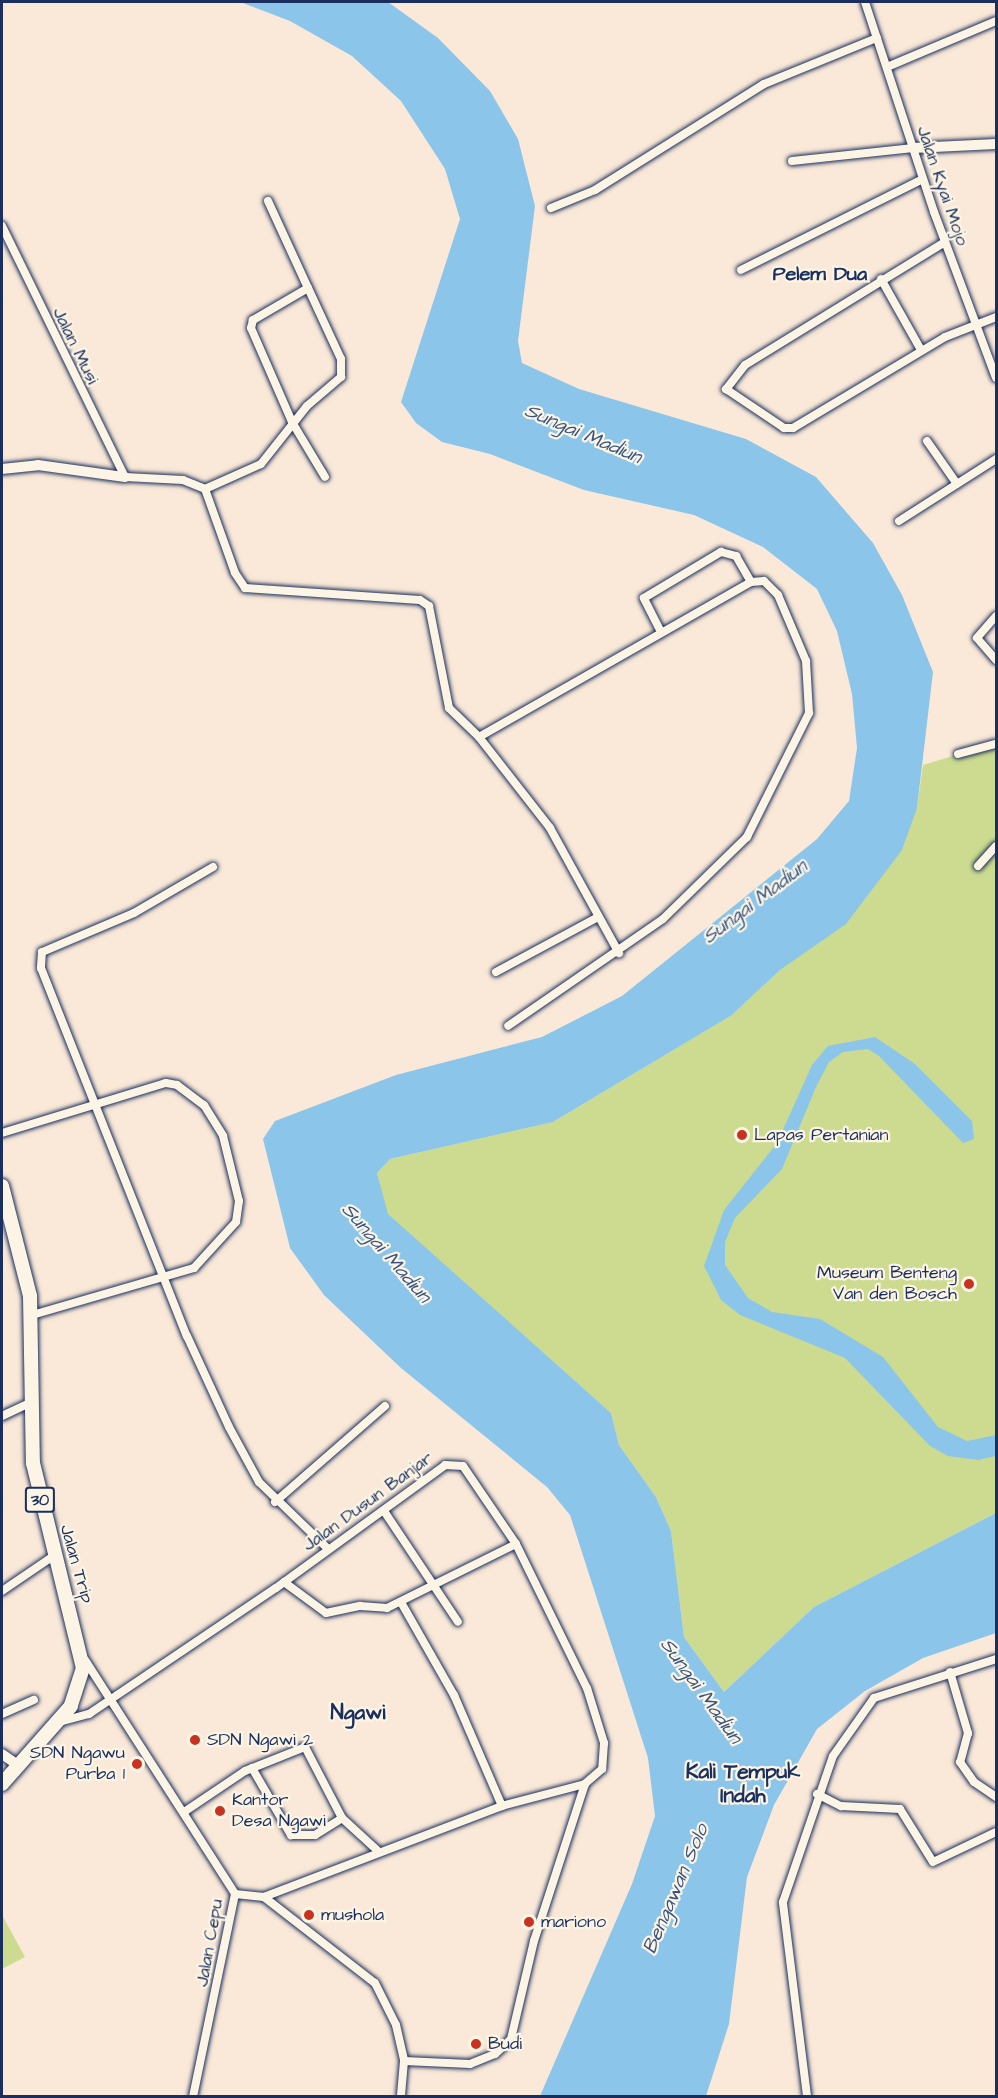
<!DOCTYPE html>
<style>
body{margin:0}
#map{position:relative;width:998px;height:2098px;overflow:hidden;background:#fae9d8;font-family:"Architects Daughter",sans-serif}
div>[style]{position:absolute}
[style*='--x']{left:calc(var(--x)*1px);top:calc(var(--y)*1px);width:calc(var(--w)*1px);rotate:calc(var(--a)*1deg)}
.green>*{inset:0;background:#ccdb8f}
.water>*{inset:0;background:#8bc5ea}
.roads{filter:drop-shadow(0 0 2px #1b2f5e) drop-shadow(0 0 2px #1b2f5e)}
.street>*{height:8px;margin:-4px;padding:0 4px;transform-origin:4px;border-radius:4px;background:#fcf5e5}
.secondary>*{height:10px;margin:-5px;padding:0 5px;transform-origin:5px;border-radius:5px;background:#fcf5e5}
.highway>*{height:14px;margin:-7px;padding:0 7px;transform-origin:7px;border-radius:7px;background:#fcf5e5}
.dots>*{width:16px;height:16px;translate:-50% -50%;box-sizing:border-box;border:3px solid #fcf5e5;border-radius:50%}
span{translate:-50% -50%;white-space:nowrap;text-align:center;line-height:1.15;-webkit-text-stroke:4.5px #fcf5e5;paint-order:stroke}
.shield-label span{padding:2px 4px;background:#fcf5e5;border:2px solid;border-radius:4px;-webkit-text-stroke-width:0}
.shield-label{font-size:16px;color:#1b2f5e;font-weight:700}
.street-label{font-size:18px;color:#1b2f5e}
.poi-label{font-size:18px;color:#1b2f5e}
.left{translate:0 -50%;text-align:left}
.right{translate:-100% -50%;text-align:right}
.neighbourhood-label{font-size:20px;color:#1b2f5e;font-weight:700}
.water-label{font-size:20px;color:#375481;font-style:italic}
.quarter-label{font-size:21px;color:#1b2f5e;font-weight:700}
.frame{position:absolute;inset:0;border:3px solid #1b2f5e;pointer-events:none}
</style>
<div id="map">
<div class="green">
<div style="clip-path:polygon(996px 743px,996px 1513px,814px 1607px,724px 1692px,684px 1637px,671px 1531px,656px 1497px,619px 1445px,611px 1413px,387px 1214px,377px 1173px,390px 1159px,553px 1122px,732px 1015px,780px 970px,917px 808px,923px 765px)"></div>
<div style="clip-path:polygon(2px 1915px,25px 1957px,2px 1969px)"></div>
</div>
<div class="water">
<div style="clip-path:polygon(240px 2px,388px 2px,438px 38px,490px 91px,518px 139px,535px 206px,518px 341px,522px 363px,579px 389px,746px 439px,816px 477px,873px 543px,902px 595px,933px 672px,917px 808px,902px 850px,846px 924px,780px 970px,732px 1015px,553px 1122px,390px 1159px,377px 1173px,388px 1214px,611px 1413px,619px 1445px,656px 1497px,671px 1531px,684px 1637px,724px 1692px,814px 1607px,996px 1513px,996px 1633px,923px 1658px,865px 1691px,817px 1729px,774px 1805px,747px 1877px,729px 2024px,706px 2096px,540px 2096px,632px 1884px,655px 1816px,648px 1758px,570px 1515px,547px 1487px,401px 1368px,324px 1295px,290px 1248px,263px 1139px,275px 1121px,396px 1075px,542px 1037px,622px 996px,817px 839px,849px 801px,857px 748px,852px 694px,837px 631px,817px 589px,763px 547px,694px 515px,584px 490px,490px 454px,442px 442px,416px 423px,401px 402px,460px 219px,445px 169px,401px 101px,352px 56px,290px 21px)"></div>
<div style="clip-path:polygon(875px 1037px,915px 1064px,972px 1121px,974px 1139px,963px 1143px,879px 1056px,868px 1049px,843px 1052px,829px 1062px,816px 1087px,782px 1169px,735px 1218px,725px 1242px,725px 1265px,748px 1298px,772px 1312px,820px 1319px,883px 1357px,938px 1427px,967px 1441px,996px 1435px,996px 1456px,978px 1460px,948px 1456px,930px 1446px,845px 1358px,740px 1315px,721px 1300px,704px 1266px,724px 1210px,777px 1143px,812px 1065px,828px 1046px)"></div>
</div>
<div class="roads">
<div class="street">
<div style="--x:865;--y:2;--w:221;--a:71.8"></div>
<div style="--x:934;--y:212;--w:177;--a:69.5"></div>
<div style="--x:887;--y:67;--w:118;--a:-22.9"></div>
<div style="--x:792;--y:161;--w:122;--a:-6.1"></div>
<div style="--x:268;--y:201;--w:96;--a:65.3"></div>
<div style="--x:308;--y:288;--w:64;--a:149.8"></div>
<div style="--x:253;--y:320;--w:8;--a:104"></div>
<div style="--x:251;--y:328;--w:103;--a:66.4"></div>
<div style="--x:292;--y:422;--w:64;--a:59"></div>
<div style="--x:551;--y:208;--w:48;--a:-22.2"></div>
<div style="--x:595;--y:190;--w:199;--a:-32.1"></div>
<div style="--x:764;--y:84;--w:122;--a:-22.2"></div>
<div style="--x:2;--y:226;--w:280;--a:63.9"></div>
<div style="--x:125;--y:477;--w:58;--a:3"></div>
<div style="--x:183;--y:480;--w:24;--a:22"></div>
<div style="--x:205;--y:489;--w:89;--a:70.3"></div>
<div style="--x:235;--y:573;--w:18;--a:56"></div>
<div style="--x:245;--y:588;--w:175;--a:3.9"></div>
<div style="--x:420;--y:600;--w:11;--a:34"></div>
<div style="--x:429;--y:606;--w:104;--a:78.9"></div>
<div style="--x:449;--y:708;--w:42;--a:44"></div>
<div style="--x:479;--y:737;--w:115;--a:52"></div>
<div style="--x:550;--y:828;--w:143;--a:61.1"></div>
<div style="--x:945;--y:242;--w:235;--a:148.4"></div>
<div style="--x:745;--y:365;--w:31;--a:128"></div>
<div style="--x:726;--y:389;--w:70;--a:33.9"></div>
<div style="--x:784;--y:428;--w:9;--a:0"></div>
<div style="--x:793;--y:428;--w:177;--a:-30.9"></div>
<div style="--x:945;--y:337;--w:55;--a:-21.4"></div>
<div style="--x:741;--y:270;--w:203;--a:-26.6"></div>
<div style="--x:881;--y:279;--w:81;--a:60.6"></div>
<div style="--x:927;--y:441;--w:52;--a:55.1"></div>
<div style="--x:205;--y:489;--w:61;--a:-24.1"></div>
<div style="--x:261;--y:464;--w:74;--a:-51.6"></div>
<div style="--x:307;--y:406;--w:45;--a:-40.5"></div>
<div style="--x:341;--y:377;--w:18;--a:-90"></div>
<div style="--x:341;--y:359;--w:78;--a:-114.9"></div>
<div style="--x:899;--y:521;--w:115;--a:-32.6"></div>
<div style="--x:996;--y:616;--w:29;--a:131"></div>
<div style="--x:977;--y:638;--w:29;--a:49"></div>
<div style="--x:661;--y:632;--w:38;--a:-117"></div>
<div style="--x:644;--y:598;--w:90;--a:-30.9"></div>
<div style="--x:721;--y:552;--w:16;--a:15"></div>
<div style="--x:736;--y:556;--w:30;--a:60"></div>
<div style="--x:479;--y:737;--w:313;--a:-29.7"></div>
<div style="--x:751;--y:582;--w:13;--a:-4"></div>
<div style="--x:764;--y:581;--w:20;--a:45"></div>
<div style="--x:778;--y:595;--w:72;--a:67"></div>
<div style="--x:806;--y:661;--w:52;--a:86.7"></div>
<div style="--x:809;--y:713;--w:139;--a:116.6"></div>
<div style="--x:747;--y:837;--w:117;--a:135.7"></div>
<div style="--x:663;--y:919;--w:188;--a:145.4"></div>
<div style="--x:958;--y:754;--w:39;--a:-15"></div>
<div style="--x:978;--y:866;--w:27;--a:-48"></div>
<div style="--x:213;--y:867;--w:91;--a:149.8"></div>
<div style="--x:134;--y:913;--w:100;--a:157"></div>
<div style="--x:42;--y:952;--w:16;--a:94"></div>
<div style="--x:41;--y:968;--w:396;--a:68.4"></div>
<div style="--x:187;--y:1336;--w:100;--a:65.2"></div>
<div style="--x:229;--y:1427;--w:63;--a:61.4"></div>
<div style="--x:259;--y:1482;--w:95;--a:44.1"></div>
<div style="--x:496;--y:972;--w:116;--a:-28.3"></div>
<div style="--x:2;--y:1133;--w:171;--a:-17"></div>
<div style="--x:166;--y:1083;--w:11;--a:10"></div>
<div style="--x:177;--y:1085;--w:34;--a:37"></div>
<div style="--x:204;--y:1105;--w:36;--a:58"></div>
<div style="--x:223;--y:1136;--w:67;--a:76.2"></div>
<div style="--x:239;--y:1201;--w:21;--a:98"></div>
<div style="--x:236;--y:1222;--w:62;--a:132.4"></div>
<div style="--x:194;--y:1268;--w:169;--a:163.8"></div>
<div style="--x:2;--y:1416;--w:29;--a:-25"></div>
<div style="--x:275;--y:1502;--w:146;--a:-41.1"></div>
<div style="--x:384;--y:1511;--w:133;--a:56.3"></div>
<div style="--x:284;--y:1582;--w:52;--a:36.4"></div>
<div style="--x:326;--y:1613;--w:35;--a:-12"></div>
<div style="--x:360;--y:1606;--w:27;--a:4"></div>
<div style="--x:387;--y:1608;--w:144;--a:-26.4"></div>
<div style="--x:2;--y:1591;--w:60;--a:-34.2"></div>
<div style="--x:402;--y:1604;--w:105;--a:60.3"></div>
<div style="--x:454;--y:1695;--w:121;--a:66.6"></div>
<div style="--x:85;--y:1660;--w:278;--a:57.3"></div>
<div style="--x:235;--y:1894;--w:206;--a:101.7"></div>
<div style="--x:950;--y:1672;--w:64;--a:73.6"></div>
<div style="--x:968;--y:1733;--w:30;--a:105"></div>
<div style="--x:960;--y:1762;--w:24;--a:55"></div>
<div style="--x:974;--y:1782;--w:27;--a:34"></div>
<div style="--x:2;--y:1714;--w:35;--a:-24"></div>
<div style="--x:59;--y:1722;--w:31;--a:-15"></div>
<div style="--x:89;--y:1714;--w:225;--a:-34"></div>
<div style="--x:276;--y:1588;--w:209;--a:-36"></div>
<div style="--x:445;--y:1465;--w:18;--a:3"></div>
<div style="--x:463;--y:1466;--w:94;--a:55.8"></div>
<div style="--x:516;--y:1544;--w:161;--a:63.8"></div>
<div style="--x:587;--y:1688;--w:58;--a:72.8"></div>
<div style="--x:604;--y:1743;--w:26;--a:94"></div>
<div style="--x:602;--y:1769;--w:23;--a:139"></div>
<div style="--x:585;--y:1784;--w:86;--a:165.2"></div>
<div style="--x:502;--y:1806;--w:255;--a:159.1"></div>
<div style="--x:252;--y:1768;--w:78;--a:59.8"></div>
<div style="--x:291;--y:1835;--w:24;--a:0"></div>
<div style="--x:315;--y:1835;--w:32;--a:-32"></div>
<div style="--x:817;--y:1794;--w:27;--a:27"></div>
<div style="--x:841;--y:1806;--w:59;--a:2.9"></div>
<div style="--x:900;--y:1809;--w:62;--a:58.1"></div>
<div style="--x:933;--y:1862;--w:70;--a:-25.5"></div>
<div style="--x:184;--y:1812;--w:73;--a:-33.9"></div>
<div style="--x:245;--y:1771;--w:65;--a:-21.8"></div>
<div style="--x:305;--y:1747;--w:80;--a:62.5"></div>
<div style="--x:342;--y:1818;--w:49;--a:42.5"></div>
<div style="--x:235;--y:1894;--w:29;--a:6"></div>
<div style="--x:264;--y:1897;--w:140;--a:37.8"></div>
<div style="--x:375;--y:1983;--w:47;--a:63.4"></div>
<div style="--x:396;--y:2025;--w:37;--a:77"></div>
<div style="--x:404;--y:2061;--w:35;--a:95"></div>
<div style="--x:404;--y:2061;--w:66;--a:2.6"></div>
<div style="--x:470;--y:2064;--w:27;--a:-22"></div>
<div style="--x:495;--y:2054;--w:22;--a:-43"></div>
<div style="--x:511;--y:2039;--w:101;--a:-76.8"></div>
<div style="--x:534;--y:1941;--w:165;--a:-72"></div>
<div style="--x:807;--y:2096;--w:195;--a:-97.1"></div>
<div style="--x:783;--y:1902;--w:154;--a:-71.1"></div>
<div style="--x:833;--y:1756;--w:71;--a:-54.7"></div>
<div style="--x:874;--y:1698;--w:128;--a:-17.7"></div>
</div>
<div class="secondary">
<div style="--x:913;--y:148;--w:83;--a:-2.8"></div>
<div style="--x:2;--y:469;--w:36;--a:-6"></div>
<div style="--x:38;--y:465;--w:88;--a:7.9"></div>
<div style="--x:2;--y:1754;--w:19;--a:35"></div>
</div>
<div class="highway">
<div style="--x:2;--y:1186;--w:114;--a:75.7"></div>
<div style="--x:30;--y:1296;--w:167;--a:89"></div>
<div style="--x:33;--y:1463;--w:211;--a:76.3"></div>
<div style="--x:83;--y:1668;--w:40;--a:108"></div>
<div style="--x:71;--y:1706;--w:104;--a:131.5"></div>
</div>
</div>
<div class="dots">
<div style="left:742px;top:1135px;background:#c8321e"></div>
<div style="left:969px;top:1284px;background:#c8321e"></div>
<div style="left:195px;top:1740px;background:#c8321e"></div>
<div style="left:137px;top:1764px;background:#c8321e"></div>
<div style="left:220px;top:1811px;background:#c8321e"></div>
<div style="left:309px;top:1915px;background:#c8321e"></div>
<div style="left:529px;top:1922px;background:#c8321e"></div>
<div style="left:476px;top:2044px;background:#c8321e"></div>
</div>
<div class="shield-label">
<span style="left:40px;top:1500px">30</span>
</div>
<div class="street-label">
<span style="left:942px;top:186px;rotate:71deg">Jalan Kyai Mojo</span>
<span style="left:75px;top:346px;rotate:64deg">Jalan Musi</span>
<span style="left:368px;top:1502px;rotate:-36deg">Jalan Dusun Banjar</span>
<span style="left:76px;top:1564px;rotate:74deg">Jalan Trip</span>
<span style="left:210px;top:1943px;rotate:-80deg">Jalan Cepu</span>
</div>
<div class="poi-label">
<span class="left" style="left:754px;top:1135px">Lapas Pertanian</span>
<span class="right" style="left:957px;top:1284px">Museum Benteng<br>Van den Bosch</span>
<span class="left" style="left:207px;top:1740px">SDN Ngawi 2</span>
<span class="right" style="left:125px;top:1764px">SDN Ngawu<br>Purba 1</span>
<span class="left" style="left:232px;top:1811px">Kantor<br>Desa Ngawi</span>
<span class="left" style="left:321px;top:1915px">mushola</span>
<span class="left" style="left:541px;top:1922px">mariono</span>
<span class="left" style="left:488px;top:2044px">Budi</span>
</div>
<div class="neighbourhood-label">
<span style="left:820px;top:274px">Pelem Dua</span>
</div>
<div class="water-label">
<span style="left:583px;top:434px;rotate:23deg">Sungai Madiun</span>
<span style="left:755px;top:902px;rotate:-37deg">Sungai Madiun</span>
<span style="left:386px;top:1253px;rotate:49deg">Sungai Madiun</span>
<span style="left:701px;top:1691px;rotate:54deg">Sungai Madiun</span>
<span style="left:676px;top:1889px;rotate:-67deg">Bengawan Solo</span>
</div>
<div class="quarter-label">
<span style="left:358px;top:1713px">Ngawi</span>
<span style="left:743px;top:1784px">Kali Tempuk<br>Indah</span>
</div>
<div class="frame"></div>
</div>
